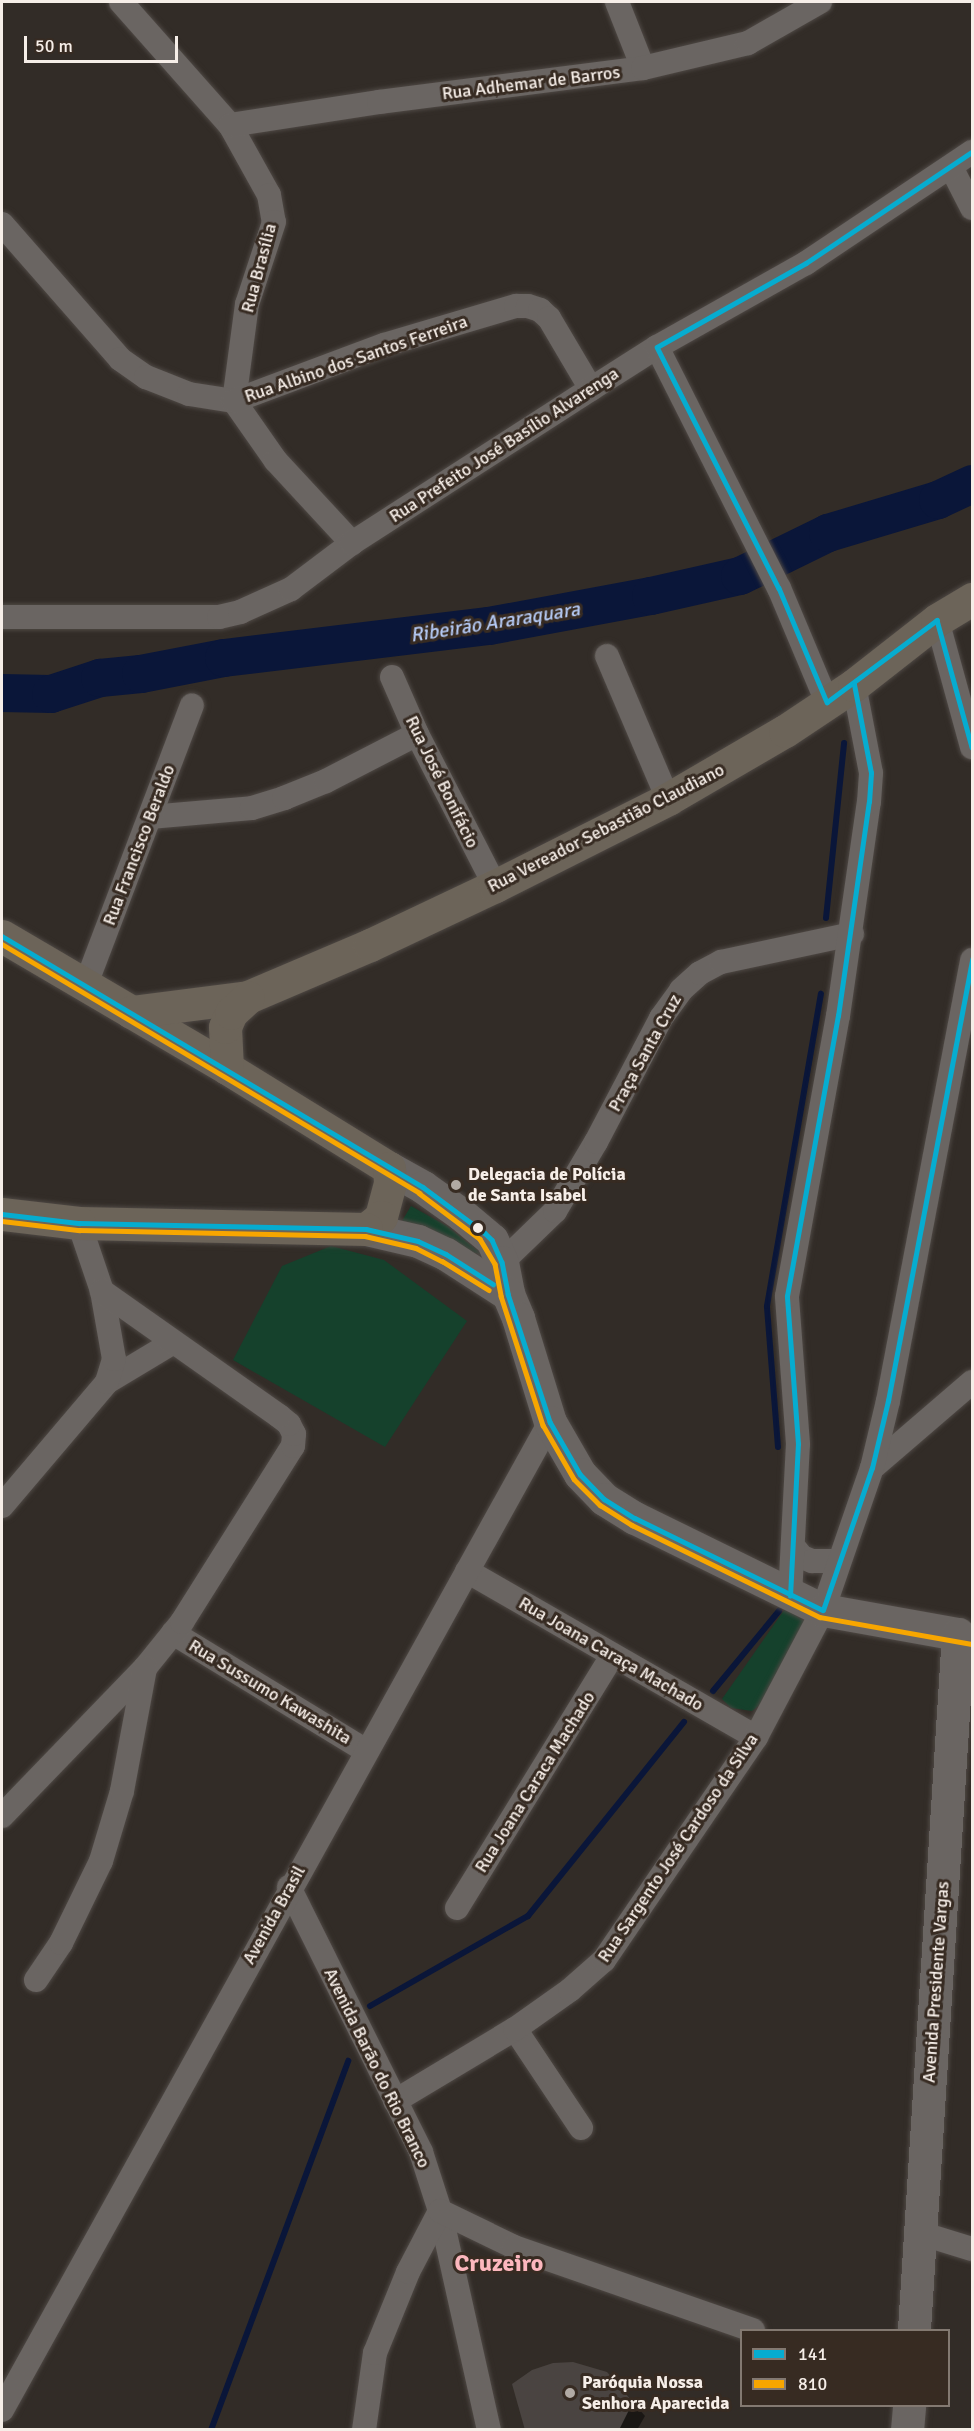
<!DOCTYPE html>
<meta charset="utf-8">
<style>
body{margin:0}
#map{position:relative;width:974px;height:2431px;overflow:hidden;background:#322c27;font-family:Signika,sans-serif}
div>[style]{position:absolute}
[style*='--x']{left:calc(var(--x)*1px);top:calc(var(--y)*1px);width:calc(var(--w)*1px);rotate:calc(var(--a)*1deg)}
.green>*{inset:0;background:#15412c}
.shadow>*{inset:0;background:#0007}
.stream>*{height:6px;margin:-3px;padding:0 3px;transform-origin:3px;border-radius:3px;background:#0a1639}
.river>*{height:38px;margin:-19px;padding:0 19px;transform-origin:19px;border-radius:19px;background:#0a1639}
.building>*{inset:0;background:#4a4441}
.roads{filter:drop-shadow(0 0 2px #4e4844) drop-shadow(0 0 2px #4e4844)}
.street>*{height:24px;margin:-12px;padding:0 12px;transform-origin:12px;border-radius:12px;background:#6a6562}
.secondary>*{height:33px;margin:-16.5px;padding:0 16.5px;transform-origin:16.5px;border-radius:16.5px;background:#6a6562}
.primary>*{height:33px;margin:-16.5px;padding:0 16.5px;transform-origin:16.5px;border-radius:16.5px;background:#6c6459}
.bus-1>*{height:4.5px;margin:-2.25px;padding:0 2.25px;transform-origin:2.25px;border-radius:2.25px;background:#06acd0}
.bus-2>*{height:4.5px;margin:-2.25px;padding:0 2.25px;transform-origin:2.25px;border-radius:2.25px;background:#f7a600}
.dots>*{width:16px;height:16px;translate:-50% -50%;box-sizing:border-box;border:3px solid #372b22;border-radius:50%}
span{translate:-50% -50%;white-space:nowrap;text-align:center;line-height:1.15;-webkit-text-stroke:6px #372b22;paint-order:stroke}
.street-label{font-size:18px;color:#f6eee8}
.poi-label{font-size:18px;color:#f6eee8;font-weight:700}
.left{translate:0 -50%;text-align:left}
.water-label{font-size:20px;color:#b5caf5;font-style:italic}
.district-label{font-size:24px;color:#fcb7be;font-weight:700}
.frame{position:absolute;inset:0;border:3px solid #f6eee8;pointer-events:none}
.legend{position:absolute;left:740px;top:2329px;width:210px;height:78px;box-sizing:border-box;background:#372b22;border:2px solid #837971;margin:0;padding:8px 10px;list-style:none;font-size:18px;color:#f6eee8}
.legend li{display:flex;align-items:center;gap:12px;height:30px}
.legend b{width:30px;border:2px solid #837971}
.scale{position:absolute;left:24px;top:36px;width:154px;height:27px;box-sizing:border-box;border:3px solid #f6eee8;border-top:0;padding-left:8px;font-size:18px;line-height:21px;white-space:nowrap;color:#f6eee8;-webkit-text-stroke:4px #372b22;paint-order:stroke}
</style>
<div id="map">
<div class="green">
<div style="clip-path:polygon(411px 1206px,447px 1226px,482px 1254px,465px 1252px,402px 1221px)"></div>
<div style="clip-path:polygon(331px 1246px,384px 1260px,467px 1321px,385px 1447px,233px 1360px,282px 1266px)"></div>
<div style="clip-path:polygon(785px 1609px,808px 1623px,760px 1705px,752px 1711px,731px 1708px,722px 1699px)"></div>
</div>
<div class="shadow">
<div style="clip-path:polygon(620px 2387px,645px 2416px,637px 2430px,527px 2430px)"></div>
</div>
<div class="stream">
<div style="--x:826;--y:918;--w:176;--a:-84.1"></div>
<div style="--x:778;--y:1447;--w:141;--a:-94.5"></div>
<div style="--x:767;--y:1306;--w:317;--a:-80.2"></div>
<div style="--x:713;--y:1691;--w:104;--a:-50.5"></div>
<div style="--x:370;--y:2006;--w:182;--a:-29.7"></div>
<div style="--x:528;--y:1916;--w:249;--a:-51.2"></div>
<div style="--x:211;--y:2430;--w:394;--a:-69.6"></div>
</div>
<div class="river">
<div style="--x:2;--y:693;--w:49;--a:1.2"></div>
<div style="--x:51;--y:694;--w:52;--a:-18.1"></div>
<div style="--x:100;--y:678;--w:41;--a:-5.6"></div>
<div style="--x:141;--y:674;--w:85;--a:-10.9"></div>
<div style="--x:224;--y:658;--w:267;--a:-6.9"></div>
<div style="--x:489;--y:626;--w:165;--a:-10.5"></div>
<div style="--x:651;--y:596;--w:91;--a:-12.7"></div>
<div style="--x:740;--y:576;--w:98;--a:-26"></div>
<div style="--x:828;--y:533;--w:115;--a:-16.7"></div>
<div style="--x:938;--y:500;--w:38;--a:-25"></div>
</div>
<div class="building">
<div style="clip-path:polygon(573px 2362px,607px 2372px,633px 2402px,619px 2430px,525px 2430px,512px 2384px,532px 2370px,553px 2363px)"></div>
</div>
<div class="roads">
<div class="street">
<div style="--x:121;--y:2;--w:164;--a:48.5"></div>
<div style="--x:230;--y:125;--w:80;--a:60.9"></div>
<div style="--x:269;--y:195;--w:27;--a:80"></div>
<div style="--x:274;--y:222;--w:86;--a:108.2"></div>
<div style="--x:247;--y:304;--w:98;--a:97.6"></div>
<div style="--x:234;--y:401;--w:73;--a:55"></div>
<div style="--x:276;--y:461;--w:112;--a:47.2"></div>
<div style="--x:617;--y:2;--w:71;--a:68.5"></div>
<div style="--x:230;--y:125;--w:151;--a:-8.8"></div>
<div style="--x:379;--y:102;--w:266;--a:-7.3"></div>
<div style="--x:643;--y:68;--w:108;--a:-13.4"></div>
<div style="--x:748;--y:43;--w:83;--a:-29.7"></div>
<div style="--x:951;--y:167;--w:46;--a:62.9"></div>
<div style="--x:2;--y:224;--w:179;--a:48.8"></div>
<div style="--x:120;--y:359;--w:32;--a:35"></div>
<div style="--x:146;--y:377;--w:46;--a:21.6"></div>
<div style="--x:189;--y:394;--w:46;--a:8.8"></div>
<div style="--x:234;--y:401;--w:160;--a:-20.5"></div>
<div style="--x:384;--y:345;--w:138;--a:-16.5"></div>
<div style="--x:516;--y:306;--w:12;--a:0"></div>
<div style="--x:528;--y:306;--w:13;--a:18"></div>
<div style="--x:540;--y:310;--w:12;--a:42"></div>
<div style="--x:549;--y:318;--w:82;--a:59.4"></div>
<div style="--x:657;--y:347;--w:270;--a:63.2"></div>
<div style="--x:779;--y:588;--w:124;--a:67.2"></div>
<div style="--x:2;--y:617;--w:217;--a:0"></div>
<div style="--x:219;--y:617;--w:22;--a:-13"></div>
<div style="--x:240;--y:612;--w:56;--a:-24.3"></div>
<div style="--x:291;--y:589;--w:76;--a:-37"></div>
<div style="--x:352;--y:543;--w:284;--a:-32.8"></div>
<div style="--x:591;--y:389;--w:78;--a:-32.5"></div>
<div style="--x:657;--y:347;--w:171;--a:-29.4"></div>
<div style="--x:806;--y:263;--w:200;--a:-33.8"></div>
<div style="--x:937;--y:620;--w:132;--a:74.6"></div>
<div style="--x:607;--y:656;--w:155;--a:66.9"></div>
<div style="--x:392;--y:677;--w:62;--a:66.3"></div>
<div style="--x:417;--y:734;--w:171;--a:62.8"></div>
<div style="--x:150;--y:817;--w:102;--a:-5"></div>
<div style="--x:252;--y:808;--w:34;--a:-17"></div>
<div style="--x:284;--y:798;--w:45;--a:-22"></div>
<div style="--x:326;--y:781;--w:102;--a:-27.3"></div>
<div style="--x:86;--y:984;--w:298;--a:-69.2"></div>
<div style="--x:492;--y:1272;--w:88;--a:-44.1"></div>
<div style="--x:555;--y:1211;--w:80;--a:-59.3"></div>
<div style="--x:596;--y:1142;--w:140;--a:-62.3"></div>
<div style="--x:661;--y:1018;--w:34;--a:-54"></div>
<div style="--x:681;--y:990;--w:25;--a:-42"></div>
<div style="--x:700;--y:973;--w:24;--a:-28"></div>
<div style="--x:721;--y:962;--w:134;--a:-12.1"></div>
<div style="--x:107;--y:1382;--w:76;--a:-31"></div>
<div style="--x:872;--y:1468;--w:132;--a:-40.7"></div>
<div style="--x:2;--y:1506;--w:162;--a:-49.7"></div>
<div style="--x:107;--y:1382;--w:24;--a:-73"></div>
<div style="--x:114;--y:1359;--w:69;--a:-100"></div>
<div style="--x:102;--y:1291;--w:72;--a:-108.7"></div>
<div style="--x:793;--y:1546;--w:14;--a:51"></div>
<div style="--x:802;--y:1557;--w:11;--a:22"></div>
<div style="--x:812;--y:1561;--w:27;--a:0"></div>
<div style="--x:467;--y:1571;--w:333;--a:29.9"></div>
<div style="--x:790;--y:1596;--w:152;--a:-87"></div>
<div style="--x:798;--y:1444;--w:148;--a:-94.3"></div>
<div style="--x:787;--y:1296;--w:285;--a:-79.7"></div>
<div style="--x:838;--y:1016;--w:216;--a:-81.8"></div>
<div style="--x:869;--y:802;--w:29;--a:-86"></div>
<div style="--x:871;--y:773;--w:90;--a:-100.9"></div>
<div style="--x:173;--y:1633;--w:226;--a:31.4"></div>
<div style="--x:2;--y:1816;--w:206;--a:-46"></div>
<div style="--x:145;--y:1668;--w:59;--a:-51.2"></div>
<div style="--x:182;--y:1622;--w:208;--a:-57.8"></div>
<div style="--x:293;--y:1446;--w:12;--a:-85"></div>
<div style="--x:294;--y:1434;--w:11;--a:-117"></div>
<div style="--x:289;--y:1424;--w:13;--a:-141"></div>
<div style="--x:279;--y:1416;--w:217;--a:-144.8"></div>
<div style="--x:289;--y:1887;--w:296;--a:63.5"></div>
<div style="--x:421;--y:2152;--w:62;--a:72.1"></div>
<div style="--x:440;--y:2211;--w:224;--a:77.4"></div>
<div style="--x:457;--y:1908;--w:296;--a:-58.4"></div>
<div style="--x:36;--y:1980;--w:45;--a:-56"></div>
<div style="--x:61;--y:1943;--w:91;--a:-64"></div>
<div style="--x:101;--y:1861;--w:73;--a:-73.3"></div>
<div style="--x:122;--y:1791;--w:125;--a:-79.4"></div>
<div style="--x:515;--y:2029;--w:119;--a:56.3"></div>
<div style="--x:395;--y:2101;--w:140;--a:-31"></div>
<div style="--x:515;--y:2029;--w:67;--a:-35.3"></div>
<div style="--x:570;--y:1990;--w:45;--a:-41.4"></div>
<div style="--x:604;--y:1960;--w:270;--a:-55.7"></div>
<div style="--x:756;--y:1737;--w:144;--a:-62.2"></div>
<div style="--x:823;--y:1610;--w:150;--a:-71"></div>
<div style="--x:872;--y:1468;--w:69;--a:-76.6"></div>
<div style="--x:888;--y:1401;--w:449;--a:-79.2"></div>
<div style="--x:920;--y:2233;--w:54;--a:17.1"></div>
<div style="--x:2;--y:2410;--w:1130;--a:-60.98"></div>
<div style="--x:364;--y:2430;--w:78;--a:-81.9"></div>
<div style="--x:375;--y:2353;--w:87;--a:-67.8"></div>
<div style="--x:408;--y:2272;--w:69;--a:-62.3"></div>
<div style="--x:440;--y:2211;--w:82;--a:25.9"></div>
<div style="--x:514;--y:2247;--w:253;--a:19.2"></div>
</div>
<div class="secondary">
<div style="--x:389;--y:1168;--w:39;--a:29"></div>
<div style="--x:423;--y:1187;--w:47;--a:35.4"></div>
<div style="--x:461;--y:1214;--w:40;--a:40"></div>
<div style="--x:492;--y:1240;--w:24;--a:66"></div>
<div style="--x:502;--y:1262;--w:33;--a:79"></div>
<div style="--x:508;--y:1294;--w:26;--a:67"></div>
<div style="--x:518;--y:1318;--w:109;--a:72.9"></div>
<div style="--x:550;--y:1422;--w:60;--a:60"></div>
<div style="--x:580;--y:1474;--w:35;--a:46"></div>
<div style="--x:604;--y:1499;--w:36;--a:32"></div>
<div style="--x:635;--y:1518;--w:209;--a:26.1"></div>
<div style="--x:823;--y:1610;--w:137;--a:10.1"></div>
<div style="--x:958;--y:1634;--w:697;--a:93.62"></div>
<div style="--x:366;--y:1229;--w:53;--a:13"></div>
<div style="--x:418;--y:1241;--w:31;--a:25"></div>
<div style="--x:446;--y:1254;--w:74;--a:32.8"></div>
<div style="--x:907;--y:2430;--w:24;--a:-85"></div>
</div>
<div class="primary">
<div style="--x:2;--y:936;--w:261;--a:30.4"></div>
<div style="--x:227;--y:1068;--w:190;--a:31.7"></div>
<div style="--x:389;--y:1168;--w:15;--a:86"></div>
<div style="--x:390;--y:1183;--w:35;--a:105"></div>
<div style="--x:381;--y:1217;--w:19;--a:141"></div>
<div style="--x:366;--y:1229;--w:287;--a:-178.8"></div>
<div style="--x:79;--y:1223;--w:78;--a:-173.3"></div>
<div style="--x:131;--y:1012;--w:118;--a:-7.3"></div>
<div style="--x:248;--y:997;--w:133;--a:-23.1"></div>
<div style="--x:370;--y:945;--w:138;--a:-25.3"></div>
<div style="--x:495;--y:886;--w:194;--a:-26.7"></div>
<div style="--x:668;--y:799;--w:135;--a:-30.2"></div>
<div style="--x:785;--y:731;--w:83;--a:-33.7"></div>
<div style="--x:854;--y:685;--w:105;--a:-38.1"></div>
<div style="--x:937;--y:620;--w:41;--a:-31"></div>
<div style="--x:227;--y:1068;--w:41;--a:-92.8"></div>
<div style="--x:225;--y:1027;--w:15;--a:-67"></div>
<div style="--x:231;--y:1013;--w:23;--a:-43"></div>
</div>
</div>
<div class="bus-1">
<div style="--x:657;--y:347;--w:270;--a:63.2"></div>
<div style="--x:779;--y:588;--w:124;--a:67.2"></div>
<div style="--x:657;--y:347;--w:171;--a:-29.4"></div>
<div style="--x:806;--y:263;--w:200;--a:-33.8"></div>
<div style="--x:827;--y:702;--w:137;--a:-36.7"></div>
<div style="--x:937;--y:620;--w:132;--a:74.6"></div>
<div style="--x:2;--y:936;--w:490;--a:30.8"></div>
<div style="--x:423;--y:1187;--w:77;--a:36.6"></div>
<div style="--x:485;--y:1233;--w:10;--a:45"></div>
<div style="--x:492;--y:1240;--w:24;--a:66"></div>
<div style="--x:502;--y:1262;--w:33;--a:79"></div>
<div style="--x:508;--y:1294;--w:135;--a:71.8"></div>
<div style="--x:550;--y:1422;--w:60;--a:60"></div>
<div style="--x:580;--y:1474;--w:35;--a:46"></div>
<div style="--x:604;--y:1499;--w:36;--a:32"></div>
<div style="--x:635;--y:1518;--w:209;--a:26.1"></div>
<div style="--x:823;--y:1610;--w:150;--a:-71"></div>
<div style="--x:872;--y:1468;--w:69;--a:-76.6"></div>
<div style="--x:888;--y:1401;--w:449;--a:-79.2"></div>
<div style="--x:2;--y:1214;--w:78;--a:6.7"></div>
<div style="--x:79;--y:1223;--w:287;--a:1.2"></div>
<div style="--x:366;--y:1229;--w:53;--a:13"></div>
<div style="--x:418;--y:1241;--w:31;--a:25"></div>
<div style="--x:446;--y:1254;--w:56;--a:32.6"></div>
<div style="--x:790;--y:1596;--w:152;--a:-87"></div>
<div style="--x:798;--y:1444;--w:148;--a:-94.3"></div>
<div style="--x:787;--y:1296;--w:285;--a:-79.7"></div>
<div style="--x:838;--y:1016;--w:216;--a:-81.8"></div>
<div style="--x:869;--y:802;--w:29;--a:-86"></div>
<div style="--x:871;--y:773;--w:90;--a:-100.9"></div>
</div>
<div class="bus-2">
<div style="--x:2;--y:944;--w:486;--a:30.8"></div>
<div style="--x:419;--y:1193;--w:76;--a:37"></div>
<div style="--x:480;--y:1239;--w:29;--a:59"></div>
<div style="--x:495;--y:1264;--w:33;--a:79"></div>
<div style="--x:501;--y:1296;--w:136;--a:72"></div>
<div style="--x:543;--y:1425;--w:62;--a:60.1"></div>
<div style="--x:574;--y:1479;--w:37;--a:45"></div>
<div style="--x:600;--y:1505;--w:38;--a:32"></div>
<div style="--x:632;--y:1525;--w:209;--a:26.1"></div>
<div style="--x:820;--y:1617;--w:153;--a:10.1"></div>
<div style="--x:2;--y:1221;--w:78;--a:6.7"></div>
<div style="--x:79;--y:1230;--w:286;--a:1.2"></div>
<div style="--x:365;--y:1236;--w:52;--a:13.2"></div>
<div style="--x:416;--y:1248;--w:29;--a:27"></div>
<div style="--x:442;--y:1261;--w:55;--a:31.7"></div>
</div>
<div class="dots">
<div style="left:456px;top:1185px;background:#b1aaa4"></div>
<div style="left:478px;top:1228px;background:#f6eee8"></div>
<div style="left:570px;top:2393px;background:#b1aaa4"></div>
</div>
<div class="street-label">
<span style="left:531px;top:83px;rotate:-7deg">Rua Adhemar de Barros</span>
<span style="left:259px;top:268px;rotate:-75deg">Rua Brasília</span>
<span style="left:356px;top:359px;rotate:-19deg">Rua Albino dos Santos Ferreira</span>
<span style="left:504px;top:445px;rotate:-33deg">Rua Prefeito José Basílio Alvarenga</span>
<span style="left:442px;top:782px;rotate:64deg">Rua José Bonifácio</span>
<span style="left:606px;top:828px;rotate:-27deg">Rua Vereador Sebastião Claudiano</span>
<span style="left:139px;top:845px;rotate:-69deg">Rua Francisco Beraldo</span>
<span style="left:645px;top:1053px;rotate:-61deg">Praça Santa Cruz</span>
<span style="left:611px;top:1654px;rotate:30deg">Rua Joana Caraça Machado</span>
<span style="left:270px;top:1692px;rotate:31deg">Rua Sussumo Kawashita</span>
<span style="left:535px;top:1782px;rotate:-58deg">Rua Joana Caraca Machado</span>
<span style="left:678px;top:1848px;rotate:-56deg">Rua Sargento José Cardoso da Silva</span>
<span style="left:274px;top:1915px;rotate:-61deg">Avenida Brasil</span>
<span style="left:936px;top:1982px;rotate:-86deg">Avenida Presidente Vargas</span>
<span style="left:377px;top:2068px;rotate:64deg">Avenida Barão do Rio Branco</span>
</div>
<div class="poi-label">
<span class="left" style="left:468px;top:1185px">Delegacia de Polícia<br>de Santa Isabel</span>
<span class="left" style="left:582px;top:2393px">Paróquia Nossa<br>Senhora Aparecida</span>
</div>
<div class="water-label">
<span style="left:495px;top:622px;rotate:-9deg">Ribeirão Araraquara</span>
</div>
<div class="district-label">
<span style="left:499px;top:2264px">Cruzeiro</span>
</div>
<div class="frame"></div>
<ul class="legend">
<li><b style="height:8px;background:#06acd0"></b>141</li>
<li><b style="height:8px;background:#f7a600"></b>810</li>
</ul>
<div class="scale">50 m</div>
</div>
